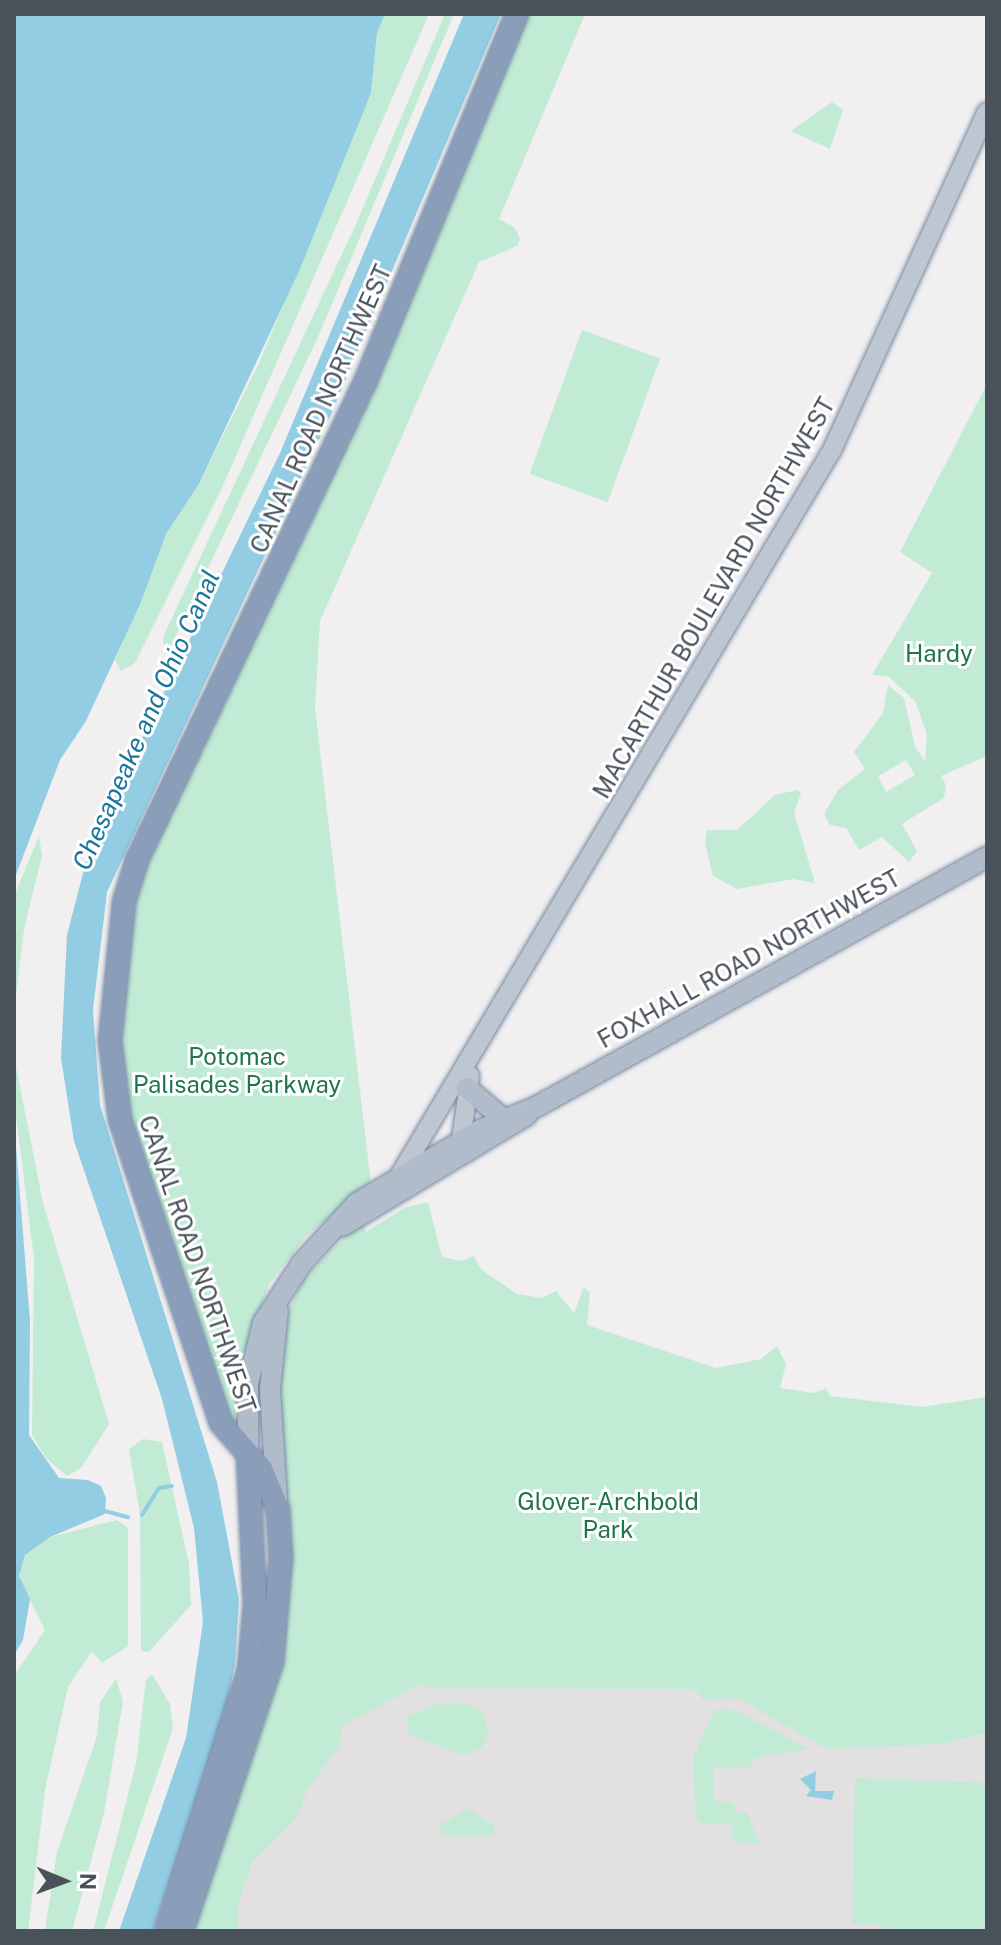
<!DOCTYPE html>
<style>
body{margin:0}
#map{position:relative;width:1001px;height:1945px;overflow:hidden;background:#f1efef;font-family:"Public Sans",sans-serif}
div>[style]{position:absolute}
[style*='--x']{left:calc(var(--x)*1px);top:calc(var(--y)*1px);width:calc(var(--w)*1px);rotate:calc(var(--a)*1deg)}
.education>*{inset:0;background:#e2e0e0}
.green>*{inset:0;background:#c1ebd4;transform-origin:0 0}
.water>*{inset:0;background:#93cde3}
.stream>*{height:4px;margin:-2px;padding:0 2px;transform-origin:2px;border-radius:2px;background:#93cde3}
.roads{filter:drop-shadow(0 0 2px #7689a5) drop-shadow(0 0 2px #7689a5)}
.secondary>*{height:18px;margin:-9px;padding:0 9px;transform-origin:9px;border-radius:9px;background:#bec6d1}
.primary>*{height:20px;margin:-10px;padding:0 10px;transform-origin:10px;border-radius:10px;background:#b1bccb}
.highway>*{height:22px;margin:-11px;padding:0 11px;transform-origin:11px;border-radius:11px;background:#8b9eb9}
span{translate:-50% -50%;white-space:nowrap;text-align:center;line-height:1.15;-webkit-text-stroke:6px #fff;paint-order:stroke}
.street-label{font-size:24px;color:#49515a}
.park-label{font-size:24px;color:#207551}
.water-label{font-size:26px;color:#1a779c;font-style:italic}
.frame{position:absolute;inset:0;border:16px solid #49515a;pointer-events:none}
.north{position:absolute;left:24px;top:1841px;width:80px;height:80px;-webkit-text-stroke:6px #fff;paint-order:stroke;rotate:91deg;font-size:22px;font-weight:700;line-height:32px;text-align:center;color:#49515a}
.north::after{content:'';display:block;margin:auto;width:28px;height:36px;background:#49515a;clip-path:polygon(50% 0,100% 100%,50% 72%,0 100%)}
</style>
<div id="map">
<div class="education">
<div style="clip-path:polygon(318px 1665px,722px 1689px,942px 1744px,987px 1733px,987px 1931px,222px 1931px)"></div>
</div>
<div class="green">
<div style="clip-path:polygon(385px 14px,429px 14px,220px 492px,135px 663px,121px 671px,115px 660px,166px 534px,199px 484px,259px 363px,371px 93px,377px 33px)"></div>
<div style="clip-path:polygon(445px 14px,454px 14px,318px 337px,169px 650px,163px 643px,164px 635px,356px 224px)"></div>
<div style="clip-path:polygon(525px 14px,585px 14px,499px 219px,515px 228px,520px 239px,517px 246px,479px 262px,320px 621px,315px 708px,371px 1184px,306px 1236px,269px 1284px,245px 1354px,234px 1421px,224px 1414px,132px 1141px,118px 1025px,135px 886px)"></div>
<div style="clip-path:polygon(832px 102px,843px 110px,830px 149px,791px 131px)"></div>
<div style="left:582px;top:330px;width:83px;height:153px;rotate:20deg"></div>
<div style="clip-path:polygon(evenodd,987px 384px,987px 756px,941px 776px,946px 785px,944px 798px,902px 824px,917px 851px,909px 862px,882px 837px,859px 850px,846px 828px,830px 825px,824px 814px,838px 790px,865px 769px,854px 752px,883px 713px,888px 685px,904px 698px,915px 746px,925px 762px,927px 734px,915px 701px,888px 676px,872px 675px,932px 573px,900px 552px,987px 384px,906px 760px,915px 775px,886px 792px,878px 776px,906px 760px)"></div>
<div style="clip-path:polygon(797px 790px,801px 793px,794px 813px,815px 883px,793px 879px,737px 889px,713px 876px,705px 843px,707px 830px,737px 830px,775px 795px)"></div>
<div style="clip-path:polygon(39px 836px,42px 856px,24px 929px,14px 1011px,15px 894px)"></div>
<div style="clip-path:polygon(14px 1057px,43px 1203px,109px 1424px,82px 1467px,67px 1476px,46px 1458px,32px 1435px,34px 1258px,14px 1099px)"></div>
<div style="clip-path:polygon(428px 1202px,442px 1257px,462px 1261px,473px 1256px,482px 1270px,517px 1294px,542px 1298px,556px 1291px,574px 1313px,584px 1287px,590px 1293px,587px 1325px,716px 1368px,761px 1359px,777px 1346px,786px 1364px,780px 1388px,814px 1393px,826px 1388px,830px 1396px,922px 1407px,987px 1397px,987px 1733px,942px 1744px,827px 1749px,738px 1698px,703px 1700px,695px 1689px,430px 1688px,420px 1684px,342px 1726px,339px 1746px,307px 1790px,298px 1816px,252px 1863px,238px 1904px,238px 1931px,185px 1931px,273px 1676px,282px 1323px,305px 1278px,351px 1230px,363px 1222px,366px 1232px,404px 1208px)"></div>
<div style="clip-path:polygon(143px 1439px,162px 1442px,189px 1564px,191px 1605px,149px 1652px,141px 1651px,140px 1515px,129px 1449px)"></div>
<div style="clip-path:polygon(117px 1520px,128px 1528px,128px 1646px,102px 1663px,92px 1651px,68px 1687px,45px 1790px,28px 1931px,14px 1931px,14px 1676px,45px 1630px,20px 1580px,20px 1566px,27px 1552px,50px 1537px)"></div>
<div style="clip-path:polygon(152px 1674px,170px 1704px,173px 1728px,104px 1931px,93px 1931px,136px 1763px,146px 1680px)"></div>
<div style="clip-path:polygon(116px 1679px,123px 1701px,104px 1813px,72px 1931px,45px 1931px,57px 1852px,97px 1736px,100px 1702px)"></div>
<div style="clip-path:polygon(438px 1704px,468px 1704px,483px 1712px,489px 1734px,482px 1747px,468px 1754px,457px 1753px,407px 1733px,408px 1716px)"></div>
<div style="clip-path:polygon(714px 1710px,737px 1711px,808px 1749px,755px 1758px,749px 1768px,713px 1768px,713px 1801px,733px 1802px,734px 1811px,747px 1813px,760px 1843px,732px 1842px,732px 1823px,699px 1823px,696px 1817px,693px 1759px)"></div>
<div style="clip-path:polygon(855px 1778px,987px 1783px,987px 1931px,884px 1931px,878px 1924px,852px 1924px)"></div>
<div style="clip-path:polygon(467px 1809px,494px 1825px,494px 1836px,443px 1835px,438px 1826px)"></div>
</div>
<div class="water">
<div style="clip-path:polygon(14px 14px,385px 14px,377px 33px,371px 93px,300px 269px,199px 484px,166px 534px,141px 602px,86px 721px,60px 760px,14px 880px)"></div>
<div style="clip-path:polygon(464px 14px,501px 14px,333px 410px,107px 892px,93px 1010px,100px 1105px,217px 1482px,239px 1600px,235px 1664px,221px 1732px,153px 1931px,119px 1931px,186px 1738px,203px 1622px,194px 1528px,162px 1399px,74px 1141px,61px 1058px,67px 935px,86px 862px,109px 806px,280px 453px)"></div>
<div style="clip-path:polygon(14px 1121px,30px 1321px,29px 1435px,59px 1478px,88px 1480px,101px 1486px,106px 1498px,105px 1514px,50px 1537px,25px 1555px,19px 1576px,30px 1599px,23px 1640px,14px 1655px)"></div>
<div style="clip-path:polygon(816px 1771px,815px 1791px,834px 1791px,832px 1800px,806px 1796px,811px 1790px,800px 1779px)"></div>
</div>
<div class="stream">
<div style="--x:101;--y:1510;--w:28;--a:15"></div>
<div style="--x:142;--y:1515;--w:32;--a:-58"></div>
<div style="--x:159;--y:1488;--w:13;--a:-9"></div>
</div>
<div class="roads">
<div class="secondary">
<div style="--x:466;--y:1153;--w:14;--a:-111"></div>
<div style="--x:461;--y:1140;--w:65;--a:-82"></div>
<div style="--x:399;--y:1176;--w:845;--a:-59.19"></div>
<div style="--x:832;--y:450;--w:372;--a:-65.4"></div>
</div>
<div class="primary">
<div style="--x:467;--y:1088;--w:46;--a:40.6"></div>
<div style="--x:342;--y:1226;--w:216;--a:-31"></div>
<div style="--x:248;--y:1456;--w:72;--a:-90"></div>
<div style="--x:248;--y:1384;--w:63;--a:-76.2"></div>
<div style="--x:263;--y:1323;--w:72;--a:-57"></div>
<div style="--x:302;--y:1263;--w:81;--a:-47.5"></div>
<div style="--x:357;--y:1203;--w:143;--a:-30.7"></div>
<div style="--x:480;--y:1130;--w:61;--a:-22.3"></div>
<div style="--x:536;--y:1107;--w:516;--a:-29"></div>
<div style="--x:277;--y:1501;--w:112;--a:-93.6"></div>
<div style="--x:270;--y:1389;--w:79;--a:-84.2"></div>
</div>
<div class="highway">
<div style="--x:166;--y:1931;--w:274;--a:-72.4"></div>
<div style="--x:249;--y:1670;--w:66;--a:-84.8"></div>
<div style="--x:255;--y:1604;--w:148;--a:-92.7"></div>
<div style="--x:182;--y:1931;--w:284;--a:-71.5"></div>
<div style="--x:272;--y:1662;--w:104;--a:-85.1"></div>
<div style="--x:281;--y:1558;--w:49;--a:-93.5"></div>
<div style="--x:278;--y:1509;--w:43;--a:-113"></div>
<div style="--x:261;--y:1469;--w:61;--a:-131"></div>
<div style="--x:221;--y:1423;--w:320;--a:-108.4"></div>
<div style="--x:120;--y:1119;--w:79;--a:-97.3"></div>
<div style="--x:110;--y:1041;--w:140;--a:-84.2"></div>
<div style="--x:124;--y:902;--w:44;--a:-72.8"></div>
<div style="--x:137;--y:860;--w:532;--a:-64.49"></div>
<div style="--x:366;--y:380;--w:396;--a:-67.6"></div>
</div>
</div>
<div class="street-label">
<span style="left:321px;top:409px;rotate:-66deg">CANAL ROAD NORTHWEST</span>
<span style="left:714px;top:598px;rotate:-60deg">MACARTHUR BOULEVARD NORTHWEST</span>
<span style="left:749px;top:959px;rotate:-29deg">FOXHALL ROAD NORTHWEST</span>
<span style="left:197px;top:1264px;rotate:71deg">CANAL ROAD NORTHWEST</span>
</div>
<div class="park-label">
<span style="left:939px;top:654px">Hardy</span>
<span style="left:237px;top:1071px">Potomac<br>Palisades Parkway</span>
<span style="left:608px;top:1516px">Glover-Archbold<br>Park</span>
</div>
<div class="water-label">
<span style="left:146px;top:720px;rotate:-66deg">Chesapeake and Ohio Canal</span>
</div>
<div class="frame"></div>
<div class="north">N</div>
</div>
